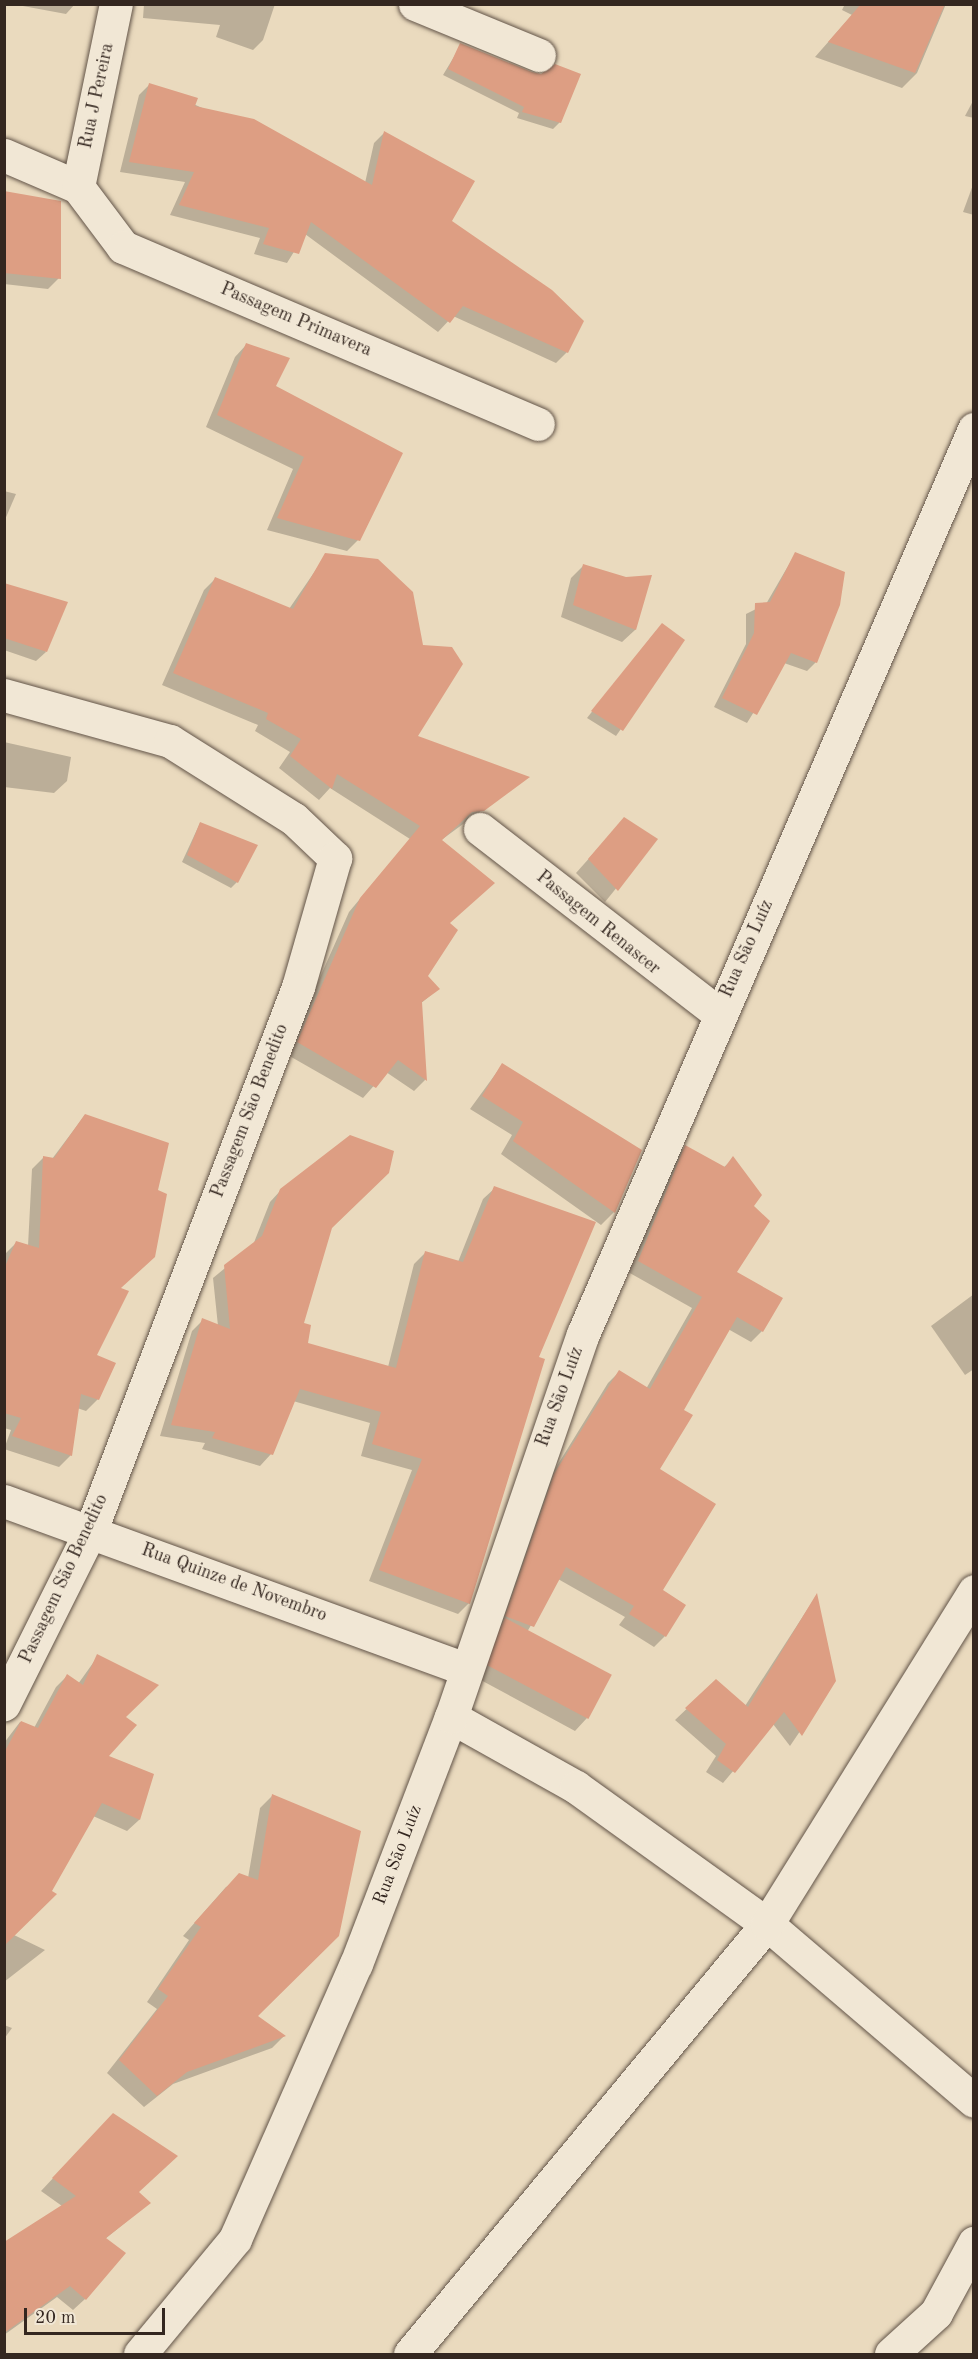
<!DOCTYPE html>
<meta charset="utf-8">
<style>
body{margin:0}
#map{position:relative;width:978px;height:2359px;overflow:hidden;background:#eadabe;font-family:"Old Standard TT",serif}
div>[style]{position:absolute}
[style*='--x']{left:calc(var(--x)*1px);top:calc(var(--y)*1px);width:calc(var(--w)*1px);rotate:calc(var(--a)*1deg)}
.shadow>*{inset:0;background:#0003}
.building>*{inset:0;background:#dd9e83;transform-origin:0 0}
.roads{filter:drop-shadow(0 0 2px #625448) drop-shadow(0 0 2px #625448)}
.street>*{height:33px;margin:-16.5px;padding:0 16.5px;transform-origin:16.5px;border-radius:16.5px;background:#f1e7d5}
span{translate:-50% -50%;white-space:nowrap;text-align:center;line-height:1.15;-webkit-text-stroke:4.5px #f1e7d5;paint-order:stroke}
.street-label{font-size:18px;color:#342720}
.frame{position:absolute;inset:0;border:6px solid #342720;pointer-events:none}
.scale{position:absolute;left:24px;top:2308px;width:141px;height:27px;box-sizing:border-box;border:3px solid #342720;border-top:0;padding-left:8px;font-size:18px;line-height:21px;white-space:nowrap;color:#342720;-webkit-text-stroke:4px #f1e7d5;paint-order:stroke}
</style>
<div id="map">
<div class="shadow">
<div style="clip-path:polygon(12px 4px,75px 4px,66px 14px)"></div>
<div style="clip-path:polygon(144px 4px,275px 4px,263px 40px,253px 50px,216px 37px,220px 25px,143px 18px)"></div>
<div style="clip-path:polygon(845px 4px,946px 4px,917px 73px,902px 88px,815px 57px,852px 15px,842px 10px)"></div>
<div style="clip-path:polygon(461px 45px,560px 122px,553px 129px,517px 118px,519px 113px,443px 75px)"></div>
<div style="clip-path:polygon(150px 84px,365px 183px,374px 143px,384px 133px,450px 221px,582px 321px,567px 352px,556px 363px,453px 316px,438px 332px,305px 234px,287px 263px,254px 254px,260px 238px,170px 215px,185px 182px,120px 172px,139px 95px)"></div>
<div style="clip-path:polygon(974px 99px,974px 118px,965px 116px)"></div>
<div style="clip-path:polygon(974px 182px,974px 215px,963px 212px)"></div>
<div style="clip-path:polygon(4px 193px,59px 278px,48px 289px,4px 284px)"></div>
<div style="clip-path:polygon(246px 345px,358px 540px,347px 551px,267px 530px,293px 469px,206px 427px,235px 357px)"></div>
<div style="clip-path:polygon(4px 491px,16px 494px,4px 522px)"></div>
<div style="clip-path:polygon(795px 554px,816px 662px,807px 671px,784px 663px,747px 723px,714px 707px,746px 644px,746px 614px,766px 604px)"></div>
<div style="clip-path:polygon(326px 555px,415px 737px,527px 777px,440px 841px,448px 924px,426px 976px,438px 989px,420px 1004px,425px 1080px,414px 1091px,386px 1072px,363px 1098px,286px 1054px,349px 912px,410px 839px,330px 788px,319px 800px,279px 768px,290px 752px,255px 731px,258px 725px,162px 685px,204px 590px,216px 578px,289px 609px)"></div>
<div style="clip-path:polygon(583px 566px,626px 578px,650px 577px,635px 630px,622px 642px,561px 617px,571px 578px)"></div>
<div style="clip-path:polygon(4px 585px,46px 652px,36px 661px,4px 650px)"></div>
<div style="clip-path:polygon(656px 631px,683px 640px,616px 736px,587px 718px)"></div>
<div style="clip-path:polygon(4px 742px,71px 757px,67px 781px,54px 793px,4px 787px)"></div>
<div style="clip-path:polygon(624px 819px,656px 839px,605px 902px,576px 873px)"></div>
<div style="clip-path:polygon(200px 823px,237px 882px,231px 888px,182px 862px)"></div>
<div style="clip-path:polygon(502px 1065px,640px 1151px,614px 1212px,601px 1225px,501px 1154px,512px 1135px,470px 1109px)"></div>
<div style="clip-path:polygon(85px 1115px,119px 1288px,95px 1356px,98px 1399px,86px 1411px,77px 1408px,71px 1455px,59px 1467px,4px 1449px,11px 1430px,4px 1428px,4px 1255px,16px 1243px,28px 1246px,32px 1169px,44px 1157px,52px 1159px)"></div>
<div style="clip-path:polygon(685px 1147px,723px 1168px,733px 1159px,752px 1206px,735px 1273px,762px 1331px,751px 1342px,728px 1329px,682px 1411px,657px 1470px,665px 1636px,654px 1647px,619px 1625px,625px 1617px,558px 1579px,527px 1632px,587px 1718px,575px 1731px,477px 1678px,544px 1487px,608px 1383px,619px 1372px,646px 1389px,692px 1308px,628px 1272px,675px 1157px)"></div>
<div style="clip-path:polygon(495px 1188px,537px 1358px,469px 1603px,458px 1614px,369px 1581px,412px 1470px,361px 1456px,370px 1423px,293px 1401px,271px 1454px,260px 1466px,202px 1449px,205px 1443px,160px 1436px,192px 1331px,203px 1320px,218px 1326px,213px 1278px,253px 1245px,270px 1202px,281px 1190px,326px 1232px,302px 1323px,307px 1344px,388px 1367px,414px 1264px,425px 1253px,458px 1262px,483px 1199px)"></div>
<div style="clip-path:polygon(974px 1294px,974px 1369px,965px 1375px,931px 1326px)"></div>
<div style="clip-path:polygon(816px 1596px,834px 1681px,790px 1746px,773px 1724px,723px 1783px,706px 1772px,716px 1756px,675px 1720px,716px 1681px,745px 1706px)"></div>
<div style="clip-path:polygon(98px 1656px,124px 1718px,107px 1756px,152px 1775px,139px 1820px,127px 1831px,93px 1816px,14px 1935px,45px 1950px,4px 1982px,4px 1743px,20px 1722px,34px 1728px,56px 1687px,67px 1676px,78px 1684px)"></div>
<div style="clip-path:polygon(272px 1796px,256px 2017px,284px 2036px,272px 2048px,173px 2084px,144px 2107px,107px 2073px,157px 2009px,147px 2002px,189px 1940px,183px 1936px,226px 1887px,248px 1878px,260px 1808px)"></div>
<div style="clip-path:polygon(4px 2025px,12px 2028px,4px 2039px)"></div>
<div style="clip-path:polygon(101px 2127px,137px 2193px,149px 2203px,105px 2239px,85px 2299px,73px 2310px,57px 2297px,4px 2335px,4px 2281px,62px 2206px,41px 2191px)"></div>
</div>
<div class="building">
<div style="clip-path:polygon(861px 4px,945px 4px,915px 73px,828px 42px)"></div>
<div style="clip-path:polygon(460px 43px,532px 72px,541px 74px,555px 64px,581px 74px,561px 123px,522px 112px,524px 107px,448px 69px)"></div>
<div style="clip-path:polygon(149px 83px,198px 98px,195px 106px,254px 119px,372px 185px,384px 131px,475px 181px,452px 221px,552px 290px,584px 321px,568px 353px,463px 306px,450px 323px,311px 222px,299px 254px,263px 244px,269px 228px,179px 205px,194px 172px,129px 162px)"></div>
<div style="clip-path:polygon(4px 191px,61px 201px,61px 279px,4px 273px)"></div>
<div style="clip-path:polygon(246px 343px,290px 358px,276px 386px,403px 453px,360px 541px,277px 518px,304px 457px,217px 415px)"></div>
<div style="clip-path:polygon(795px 552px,845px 572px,840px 605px,817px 663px,791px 653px,757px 715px,722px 698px,754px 633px,755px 603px,770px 602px)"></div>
<div style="clip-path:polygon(325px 553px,378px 559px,413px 592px,423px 645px,452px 647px,463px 664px,418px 736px,530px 777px,484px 811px,472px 812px,442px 840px,495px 883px,450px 923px,458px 930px,428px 976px,440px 989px,422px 1002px,427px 1081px,398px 1060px,376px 1088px,297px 1042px,360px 898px,420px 826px,337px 774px,332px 789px,290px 756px,301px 739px,266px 719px,268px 713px,173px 673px,215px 577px,293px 609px)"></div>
<div style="clip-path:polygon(583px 564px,626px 577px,652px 575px,636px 630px,573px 605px)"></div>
<div style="clip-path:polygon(4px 583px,68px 602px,47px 652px,4px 638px)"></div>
<div style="clip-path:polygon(662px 623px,685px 640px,623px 731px,591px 711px)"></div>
<div style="clip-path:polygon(624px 817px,658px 839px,618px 891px,588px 859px)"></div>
<div style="clip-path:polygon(200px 822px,258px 845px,238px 883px,187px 855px)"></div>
<div style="clip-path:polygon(502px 1063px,642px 1150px,615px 1213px,513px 1141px,523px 1122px,482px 1096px)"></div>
<div style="clip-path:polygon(85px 1114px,169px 1143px,158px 1190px,167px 1194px,155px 1257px,121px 1288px,129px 1291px,97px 1355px,116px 1363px,99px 1400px,81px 1394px,72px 1456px,12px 1436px,21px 1418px,4px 1413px,4px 1269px,16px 1241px,39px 1248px,43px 1156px,54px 1158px)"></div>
<div style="clip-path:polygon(350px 1135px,394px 1151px,389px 1173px,332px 1228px,304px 1323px,311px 1325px,308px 1343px,396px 1368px,425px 1251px,463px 1262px,494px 1186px,596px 1222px,539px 1357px,545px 1359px,470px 1604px,379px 1570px,422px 1459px,372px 1444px,381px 1412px,300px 1389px,273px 1455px,212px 1438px,215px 1432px,171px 1425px,202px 1318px,230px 1329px,224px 1265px,262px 1236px,280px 1189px)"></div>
<div style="clip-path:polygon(685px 1145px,725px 1167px,733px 1156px,762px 1195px,754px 1206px,770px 1221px,737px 1272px,783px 1298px,763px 1332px,737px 1317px,684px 1410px,693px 1415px,660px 1469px,716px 1504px,663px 1590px,686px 1605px,666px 1637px,629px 1614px,634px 1606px,566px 1567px,534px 1627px,505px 1616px,554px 1474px,619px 1370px,650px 1389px,702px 1297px,638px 1261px)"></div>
<div style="clip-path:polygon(817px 1593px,836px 1681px,802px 1736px,784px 1712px,735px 1773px,717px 1760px,726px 1744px,685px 1708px,716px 1679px,748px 1707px)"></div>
<div style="left:505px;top:1618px;width:121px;height:50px;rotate:28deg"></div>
<div style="clip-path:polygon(97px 1654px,159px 1685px,126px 1717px,137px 1725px,109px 1756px,154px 1774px,140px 1820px,102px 1803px,52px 1891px,57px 1894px,4px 1946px,4px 1753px,21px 1721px,38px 1728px,67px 1674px,83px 1685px)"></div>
<div style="clip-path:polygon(272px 1794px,361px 1831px,339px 1936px,258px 2016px,286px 2036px,187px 2072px,157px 2096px,119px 2060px,168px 1996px,158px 1989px,201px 1927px,194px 1923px,239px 1873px,258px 1880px)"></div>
<div style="clip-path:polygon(113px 2113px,178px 2156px,139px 2192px,151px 2203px,106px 2238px,126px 2253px,86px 2300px,70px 2286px,4px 2333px,4px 2242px,76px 2196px,52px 2178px)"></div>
</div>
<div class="roads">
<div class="street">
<div style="--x:415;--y:4;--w:134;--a:22.4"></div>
<div style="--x:4;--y:155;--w:81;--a:23.4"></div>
<div style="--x:78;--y:187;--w:75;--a:53.1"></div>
<div style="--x:123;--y:247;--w:451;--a:23.1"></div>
<div style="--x:78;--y:187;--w:187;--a:-78.3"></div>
<div style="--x:4;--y:695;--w:172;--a:15.5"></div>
<div style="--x:170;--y:741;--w:146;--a:32.2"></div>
<div style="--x:294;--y:819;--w:57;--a:43.6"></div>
<div style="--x:335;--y:858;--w:134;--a:106"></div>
<div style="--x:298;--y:987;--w:581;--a:110.87"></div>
<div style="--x:91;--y:1530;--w:195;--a:116.6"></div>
<div style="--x:480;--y:829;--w:302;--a:37.7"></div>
<div style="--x:4;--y:1501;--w:488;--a:20"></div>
<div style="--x:451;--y:1717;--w:143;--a:29.2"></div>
<div style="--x:576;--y:1787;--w:235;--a:35.7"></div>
<div style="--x:767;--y:1924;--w:272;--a:40.5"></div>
<div style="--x:140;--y:2354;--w:149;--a:-50.4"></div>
<div style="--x:235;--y:2239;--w:300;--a:-66.3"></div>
<div style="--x:356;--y:1964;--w:265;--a:-69"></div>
<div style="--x:451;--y:1717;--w:405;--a:-71"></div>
<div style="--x:583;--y:1334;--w:986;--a:-66.63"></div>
<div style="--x:410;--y:2354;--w:559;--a:-50.3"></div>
<div style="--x:767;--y:1924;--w:392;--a:-58.1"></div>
<div style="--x:891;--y:2354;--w:61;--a:-42.3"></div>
<div style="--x:936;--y:2313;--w:80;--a:-61.5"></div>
</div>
</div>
<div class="street-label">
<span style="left:97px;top:96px;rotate:-78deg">Rua J Pereira</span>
<span style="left:296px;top:320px;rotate:23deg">Passagem Primavera</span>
<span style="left:598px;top:923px;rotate:39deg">Passagem Renascer</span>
<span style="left:747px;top:949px;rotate:-66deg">Rua São Luíz</span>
<span style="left:250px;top:1111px;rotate:-69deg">Passagem São Benedito</span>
<span style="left:560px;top:1397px;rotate:-70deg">Rua São Luíz</span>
<span style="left:64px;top:1579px;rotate:-65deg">Passagem São Benedito</span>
<span style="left:234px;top:1583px;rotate:20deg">Rua Quinze de Novembro</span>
<span style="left:398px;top:1855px;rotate:-69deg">Rua São Luíz</span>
</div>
<div class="frame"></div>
<div class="scale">20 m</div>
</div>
